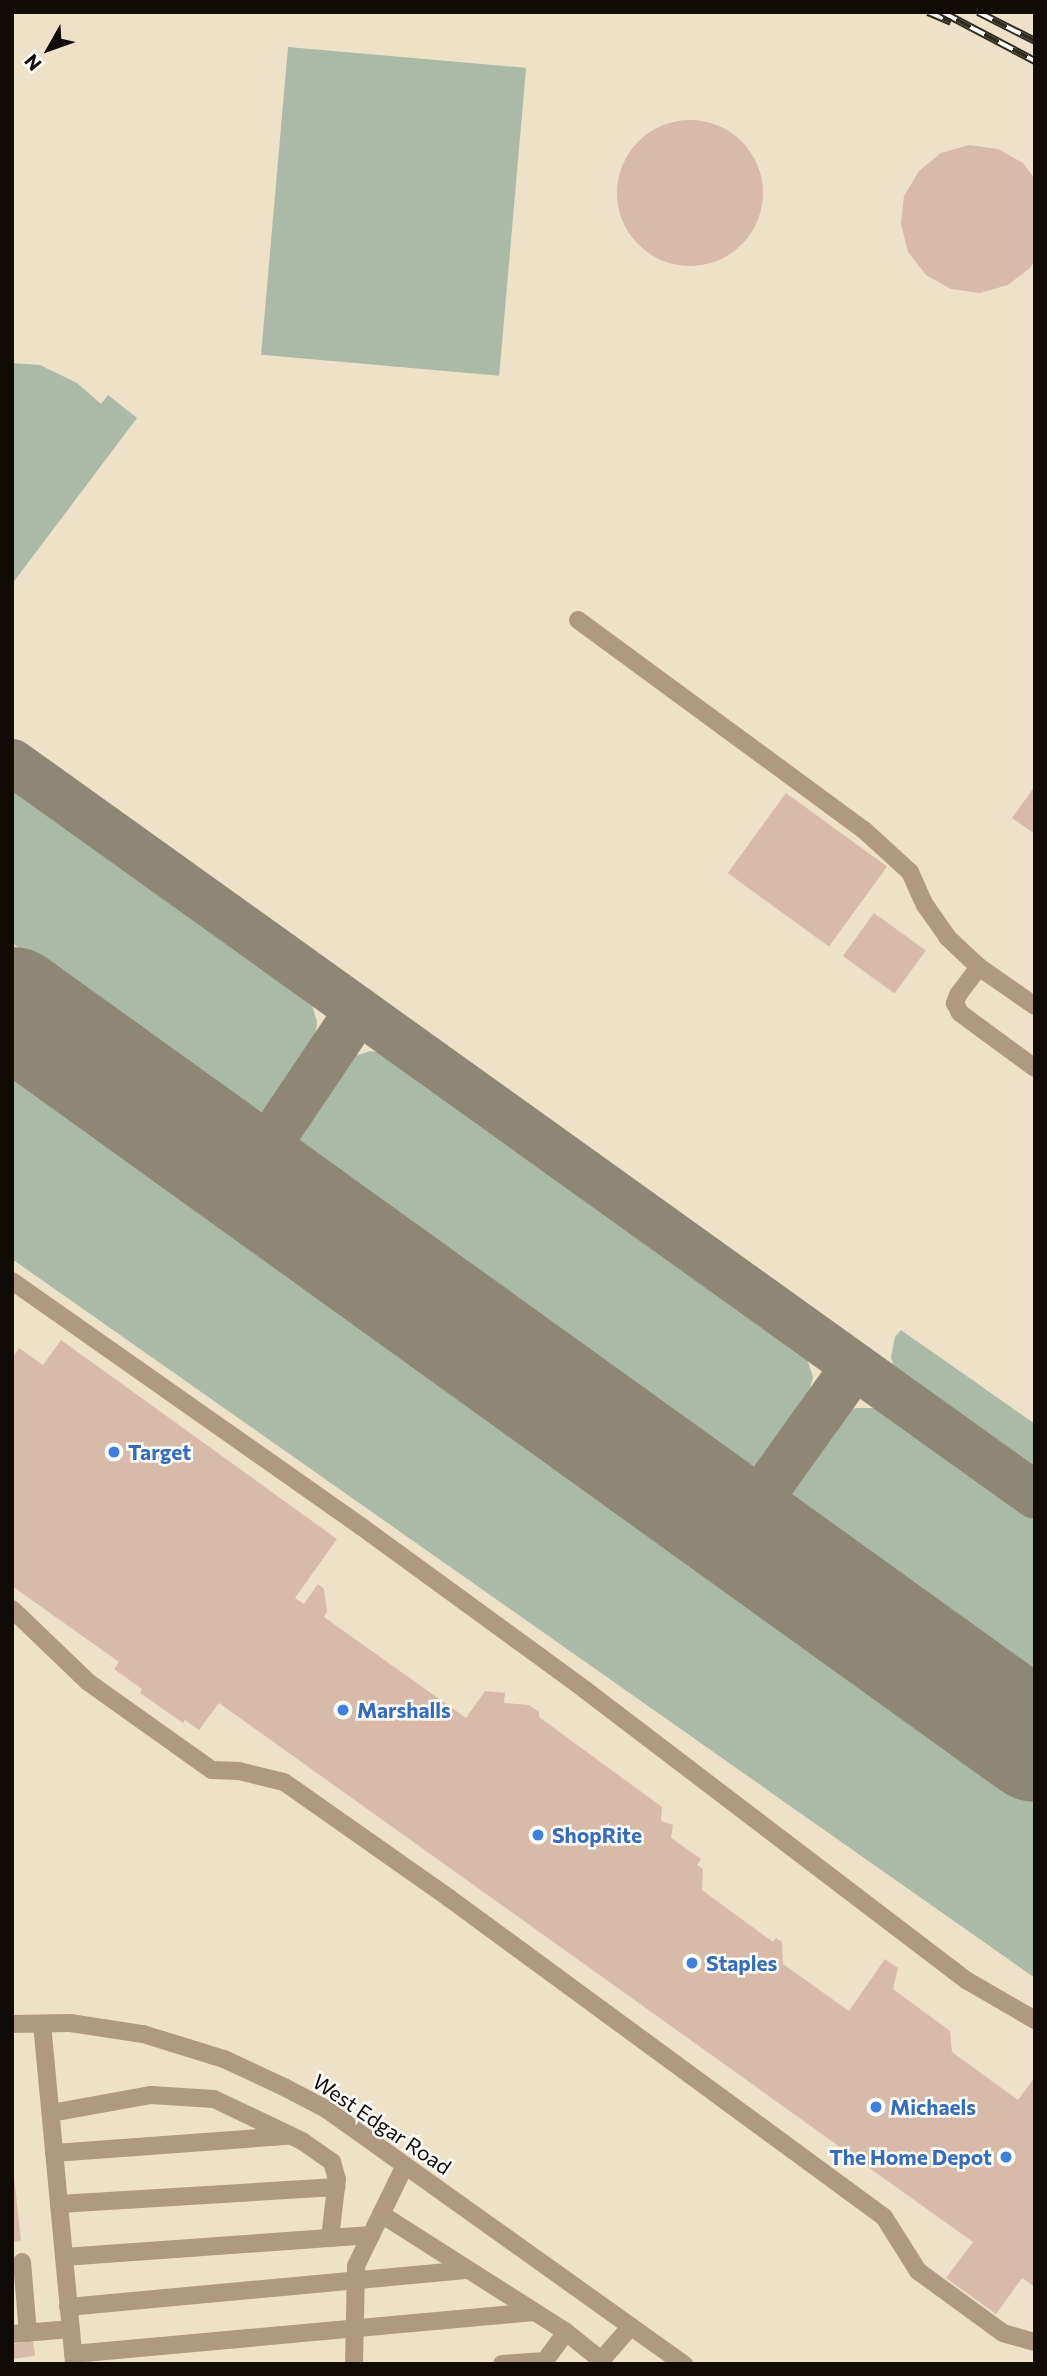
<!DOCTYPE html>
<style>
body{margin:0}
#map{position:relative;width:1047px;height:2376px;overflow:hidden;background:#ede2c8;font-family:Commissioner,sans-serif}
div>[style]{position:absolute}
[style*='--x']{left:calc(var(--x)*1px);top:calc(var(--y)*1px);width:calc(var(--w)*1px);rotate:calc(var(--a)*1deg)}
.green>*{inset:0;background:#abb9a7;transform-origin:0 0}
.taxiway>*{height:47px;margin:-23.5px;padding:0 23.5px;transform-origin:23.5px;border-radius:23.5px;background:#8f8775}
.runway>*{height:119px;margin:-59.5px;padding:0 59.5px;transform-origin:59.5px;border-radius:59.5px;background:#8f8775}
.building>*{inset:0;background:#d7bba8;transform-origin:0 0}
.round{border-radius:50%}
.minor>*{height:18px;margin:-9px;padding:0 9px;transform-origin:9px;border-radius:9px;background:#b09a7f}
.rail>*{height:8px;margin-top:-4px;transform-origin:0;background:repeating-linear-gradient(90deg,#fff 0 16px,#312c22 0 32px);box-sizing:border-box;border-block:2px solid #312c22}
.dots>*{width:19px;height:19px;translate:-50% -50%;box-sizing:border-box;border:4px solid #fff;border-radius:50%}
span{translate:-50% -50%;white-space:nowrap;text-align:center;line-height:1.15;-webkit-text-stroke:5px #fff;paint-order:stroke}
.shop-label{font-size:21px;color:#366cbe;font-weight:700}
.left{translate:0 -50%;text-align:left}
.right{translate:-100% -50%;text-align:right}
.street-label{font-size:21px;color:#100c05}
.frame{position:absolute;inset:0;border:14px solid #100c05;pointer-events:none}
.north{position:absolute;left:14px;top:14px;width:70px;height:70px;-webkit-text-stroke:5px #fff;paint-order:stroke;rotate:230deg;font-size:19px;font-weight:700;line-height:28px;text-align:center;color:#100c05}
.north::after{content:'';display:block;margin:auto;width:24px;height:32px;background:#100c05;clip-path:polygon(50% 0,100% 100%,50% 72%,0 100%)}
</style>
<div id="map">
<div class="green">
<div style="left:288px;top:47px;width:239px;height:309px;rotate:5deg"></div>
<div style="clip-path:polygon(12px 363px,40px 365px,77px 383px,101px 404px,108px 395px,137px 418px,12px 584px)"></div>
<div style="clip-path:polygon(12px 781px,309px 994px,317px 1022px,314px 1046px,262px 1116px,255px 1118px,12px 943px)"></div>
<div style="clip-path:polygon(370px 1051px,393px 1054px,804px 1350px,813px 1377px,807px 1399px,758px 1470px,751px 1473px,293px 1145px,291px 1137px,296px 1126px,336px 1071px,349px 1058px)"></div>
<div style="clip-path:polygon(12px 1067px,1035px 1801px,1035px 1978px,12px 1259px)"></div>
<div style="clip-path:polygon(901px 1330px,1035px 1424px,1035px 1484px,899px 1384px,891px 1357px,895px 1337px)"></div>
<div style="clip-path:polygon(855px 1408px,879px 1408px,889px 1412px,1035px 1517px,1035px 1677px,788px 1500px,787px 1487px,791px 1479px,836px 1418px)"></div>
</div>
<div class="taxiway">
<div style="--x:12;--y:762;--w:1258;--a:35.62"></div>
<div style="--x:247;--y:1175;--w:199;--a:-56.1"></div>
<div style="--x:738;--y:1528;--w:199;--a:-54.4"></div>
</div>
<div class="runway">
<div style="--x:12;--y:1006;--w:1260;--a:35.73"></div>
</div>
<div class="building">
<div class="round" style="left:617px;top:120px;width:146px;height:146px"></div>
<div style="clip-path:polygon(969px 145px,998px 149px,1023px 163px,1035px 179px,1035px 260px,1030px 268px,1008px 285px,980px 293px,951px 289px,926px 275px,908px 252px,901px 224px,904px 196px,919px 171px,941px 153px)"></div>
<div style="clip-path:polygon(1035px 786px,1035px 834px,1012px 818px)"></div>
<div style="left:786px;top:793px;width:125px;height:99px;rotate:36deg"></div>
<div style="left:874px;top:913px;width:64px;height:53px;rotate:36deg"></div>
<div style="clip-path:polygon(61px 1340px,337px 1539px,295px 1598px,304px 1604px,318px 1584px,324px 1589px,327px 1612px,324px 1617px,466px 1718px,485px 1691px,505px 1693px,504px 1703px,529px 1705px,539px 1712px,539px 1717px,662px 1807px,661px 1821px,673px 1825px,671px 1838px,701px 1859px,697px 1865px,703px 1869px,702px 1890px,773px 1942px,776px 1938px,782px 1942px,783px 1964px,849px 2011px,885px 1959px,898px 1968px,893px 1989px,950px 2031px,952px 2052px,1018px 2100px,1035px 2077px,1035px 2287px,1022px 2278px,996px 2314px,946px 2278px,973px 2242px,219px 1703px,199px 1730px,185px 1720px,183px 1723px,140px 1693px,142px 1689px,114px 1669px,119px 1662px,12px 1586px,12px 1358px,19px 1348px,43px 1365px)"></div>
<div style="clip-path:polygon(12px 2158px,21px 2241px,12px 2242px)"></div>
<div style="left:33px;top:2341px;width:15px;height:21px;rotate:82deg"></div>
</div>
<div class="minor">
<div style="--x:578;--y:620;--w:355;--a:36.3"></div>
<div style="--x:864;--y:830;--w:62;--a:42.4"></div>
<div style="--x:910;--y:872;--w:36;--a:66"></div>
<div style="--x:925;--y:905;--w:39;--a:55"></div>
<div style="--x:947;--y:937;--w:44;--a:43.2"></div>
<div style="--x:979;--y:967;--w:68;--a:34.9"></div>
<div style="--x:979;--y:967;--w:35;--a:127"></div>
<div style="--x:958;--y:995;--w:9;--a:111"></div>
<div style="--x:955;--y:1003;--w:11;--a:63"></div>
<div style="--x:960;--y:1013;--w:93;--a:36.3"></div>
<div style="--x:12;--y:1281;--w:428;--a:35.1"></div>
<div style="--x:362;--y:1527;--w:275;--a:36.1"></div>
<div style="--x:584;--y:1689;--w:480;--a:37.3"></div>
<div style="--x:966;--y:1980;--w:80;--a:30.1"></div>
<div style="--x:12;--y:1609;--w:105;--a:43.8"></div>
<div style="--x:88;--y:1682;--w:152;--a:35.4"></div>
<div style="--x:212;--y:1770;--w:27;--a:2"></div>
<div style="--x:239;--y:1771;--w:46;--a:13.7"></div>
<div style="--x:284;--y:1782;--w:202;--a:35.1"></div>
<div style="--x:449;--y:1898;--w:539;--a:36.25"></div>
<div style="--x:884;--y:2217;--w:64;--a:57.8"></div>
<div style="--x:918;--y:2271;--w:105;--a:36.1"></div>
<div style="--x:1003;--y:2333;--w:33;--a:16"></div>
<div style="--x:12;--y:2024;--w:58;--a:-1"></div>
<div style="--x:70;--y:2023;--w:74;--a:8.6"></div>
<div style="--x:143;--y:2034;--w:85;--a:17.2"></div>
<div style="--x:224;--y:2059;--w:66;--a:25"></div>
<div style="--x:284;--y:2087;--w:47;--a:27.6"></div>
<div style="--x:326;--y:2109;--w:440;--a:35.5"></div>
<div style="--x:42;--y:2024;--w:342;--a:84.6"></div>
<div style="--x:51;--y:2113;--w:102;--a:-10.2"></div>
<div style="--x:151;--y:2095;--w:63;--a:3.6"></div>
<div style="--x:214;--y:2099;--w:98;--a:25.5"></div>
<div style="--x:302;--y:2141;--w:37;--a:35"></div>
<div style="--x:332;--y:2162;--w:18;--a:74"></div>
<div style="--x:337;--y:2179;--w:59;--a:96.8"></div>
<div style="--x:54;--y:2153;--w:235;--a:-4.2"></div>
<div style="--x:59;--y:2204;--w:278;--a:-3.5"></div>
<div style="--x:381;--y:2214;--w:219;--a:32.5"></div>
<div style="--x:566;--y:2332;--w:36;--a:126"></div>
<div style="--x:545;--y:2361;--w:43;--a:176"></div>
<div style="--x:64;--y:2257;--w:308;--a:-4.1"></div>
<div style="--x:22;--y:2262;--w:71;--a:85.2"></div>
<div style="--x:68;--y:2307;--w:402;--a:-5.3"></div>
<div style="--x:566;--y:2332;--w:45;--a:38.7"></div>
<div style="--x:12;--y:2334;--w:59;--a:-4.8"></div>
<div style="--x:73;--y:2354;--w:463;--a:-5.2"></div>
<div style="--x:354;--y:2364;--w:98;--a:-88.8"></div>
<div style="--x:356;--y:2266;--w:112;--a:-64.1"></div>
<div style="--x:598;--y:2364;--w:50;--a:-49"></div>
</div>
<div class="rail">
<div style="--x:928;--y:12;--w:25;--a:23"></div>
<div style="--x:942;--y:12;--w:105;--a:27.8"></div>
<div style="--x:978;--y:12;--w:64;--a:27"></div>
</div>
<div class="dots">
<div style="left:114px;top:1452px;background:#3f7fe0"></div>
<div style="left:343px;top:1710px;background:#3f7fe0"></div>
<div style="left:538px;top:1835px;background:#3f7fe0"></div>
<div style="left:692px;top:1963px;background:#3f7fe0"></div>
<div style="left:876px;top:2107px;background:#3f7fe0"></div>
<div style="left:1006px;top:2157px;background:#3f7fe0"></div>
</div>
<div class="shop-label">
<span class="left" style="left:128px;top:1452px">Target</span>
<span class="left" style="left:357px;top:1710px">Marshalls</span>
<span class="left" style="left:552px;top:1835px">ShopRite</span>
<span class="left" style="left:706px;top:1963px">Staples</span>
<span class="left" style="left:890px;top:2107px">Michaels</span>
<span class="right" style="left:992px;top:2157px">The Home Depot</span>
</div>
<div class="street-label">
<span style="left:382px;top:2124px;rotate:34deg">West Edgar Road</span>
</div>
<div class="frame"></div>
<div class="north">N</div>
</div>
